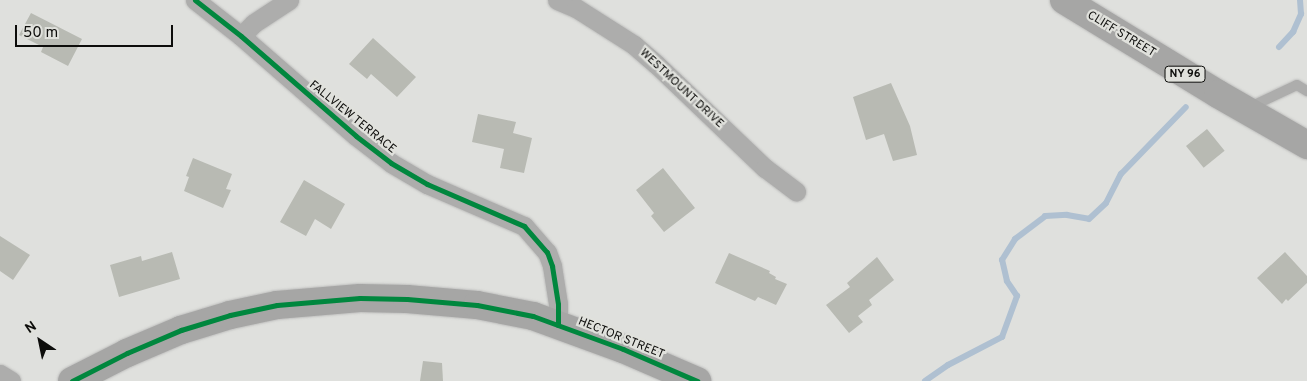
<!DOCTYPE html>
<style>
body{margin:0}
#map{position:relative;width:1307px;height:381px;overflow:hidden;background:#dfe0dd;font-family:Overpass,sans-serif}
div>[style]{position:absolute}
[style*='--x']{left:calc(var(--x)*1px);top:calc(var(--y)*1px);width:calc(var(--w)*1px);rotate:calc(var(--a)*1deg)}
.stream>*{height:6px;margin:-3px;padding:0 3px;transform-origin:3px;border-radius:3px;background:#afc0d1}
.building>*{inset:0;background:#b8bab3;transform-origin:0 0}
.roads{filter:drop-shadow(0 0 1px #bdbdbc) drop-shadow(0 0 1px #bdbdbc)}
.lane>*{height:10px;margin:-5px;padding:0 5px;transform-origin:5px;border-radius:5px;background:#adadac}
.street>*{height:19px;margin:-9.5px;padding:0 9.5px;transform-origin:9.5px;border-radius:9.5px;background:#adadac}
.primary>*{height:28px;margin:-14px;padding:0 14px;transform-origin:14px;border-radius:14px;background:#a6a6a5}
.cycleway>*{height:5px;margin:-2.5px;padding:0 2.5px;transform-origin:2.5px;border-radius:2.5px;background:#00873e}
span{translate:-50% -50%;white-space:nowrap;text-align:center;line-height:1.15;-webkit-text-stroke:4.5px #e0e1dc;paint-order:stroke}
.shield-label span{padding:1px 4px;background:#e0e1dc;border:1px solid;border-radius:4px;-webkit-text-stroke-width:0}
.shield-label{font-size:11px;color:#0d0d0b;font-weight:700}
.street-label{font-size:12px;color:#0d0d0b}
.north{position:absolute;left:15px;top:316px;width:50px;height:50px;-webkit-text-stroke:4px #e0e1dc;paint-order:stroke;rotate:326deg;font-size:14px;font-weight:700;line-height:20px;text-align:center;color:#0d0d0b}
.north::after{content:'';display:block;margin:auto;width:18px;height:22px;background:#0d0d0b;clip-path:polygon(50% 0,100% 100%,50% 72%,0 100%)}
.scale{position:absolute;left:15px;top:25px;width:158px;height:22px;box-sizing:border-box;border:2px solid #0d0d0b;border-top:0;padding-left:6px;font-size:15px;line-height:18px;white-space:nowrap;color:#0d0d0b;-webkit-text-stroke:4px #e0e1dc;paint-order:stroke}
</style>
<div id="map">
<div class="stream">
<div style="--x:1279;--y:47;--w:21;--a:-47"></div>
<div style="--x:1293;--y:32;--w:20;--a:-66"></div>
<div style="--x:1301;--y:14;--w:14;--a:-94"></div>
<div style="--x:925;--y:381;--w:28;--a:-35"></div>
<div style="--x:948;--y:365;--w:61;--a:-27.4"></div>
<div style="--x:1002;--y:337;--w:44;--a:-69.9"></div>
<div style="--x:1017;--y:296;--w:18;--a:-124"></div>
<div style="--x:1007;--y:281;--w:22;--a:-103"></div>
<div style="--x:1002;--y:260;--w:25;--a:-58"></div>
<div style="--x:1015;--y:239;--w:38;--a:-37"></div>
<div style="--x:1045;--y:216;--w:22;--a:-3"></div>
<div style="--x:1067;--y:215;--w:22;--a:10"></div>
<div style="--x:1089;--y:219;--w:23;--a:-43"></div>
<div style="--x:1106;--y:203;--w:33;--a:-63"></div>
<div style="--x:1121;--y:174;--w:93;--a:-45.9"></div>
</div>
<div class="building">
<div style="clip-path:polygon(31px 13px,82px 39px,68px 66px,41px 52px,43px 47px,19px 35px)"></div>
<div style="clip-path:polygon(373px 38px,416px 77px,397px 97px,371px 74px,367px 79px,349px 64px)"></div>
<div style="clip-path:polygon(891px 83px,910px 126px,917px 155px,893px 161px,884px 134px,866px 140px,853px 97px)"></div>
<div style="clip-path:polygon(478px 114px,516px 122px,513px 133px,532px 138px,524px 173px,500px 168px,504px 149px,472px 142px)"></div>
<div style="left:1207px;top:129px;width:28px;height:27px;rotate:51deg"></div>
<div style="clip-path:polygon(193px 158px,232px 174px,226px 189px,231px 190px,223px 208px,184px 191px,189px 177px,186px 176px)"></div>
<div style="clip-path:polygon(663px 168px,695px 208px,664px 232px,651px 216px,654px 213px,636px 190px)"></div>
<div style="clip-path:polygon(304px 180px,345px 204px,331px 229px,315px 219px,306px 236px,280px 222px)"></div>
<div style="clip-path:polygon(0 236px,30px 255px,13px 280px,0 271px)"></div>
<div style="clip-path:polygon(172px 252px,180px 279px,119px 297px,110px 265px,141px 256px,142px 261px)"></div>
<div style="clip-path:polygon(1285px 252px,1307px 276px,1307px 283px,1288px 301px,1286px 299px,1282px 304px,1257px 278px)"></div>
<div style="clip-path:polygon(729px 253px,770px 271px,769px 273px,776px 277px,775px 279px,787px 284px,776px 305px,758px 297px,755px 301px,715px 283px)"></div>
<div style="clip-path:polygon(877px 257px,894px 280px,869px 300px,872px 305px,858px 316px,863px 322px,849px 333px,826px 305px,850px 287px,847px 283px)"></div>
<div style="clip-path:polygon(423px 361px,442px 363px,443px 381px,420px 381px)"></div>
</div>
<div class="roads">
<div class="lane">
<div style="--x:1248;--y:108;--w:54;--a:-25.1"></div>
<div style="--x:1297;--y:85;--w:12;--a:31"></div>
</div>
<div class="street">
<div style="--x:195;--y:0;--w:58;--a:38"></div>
<div style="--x:241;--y:36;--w:152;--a:41"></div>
<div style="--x:356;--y:136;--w:44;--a:37.6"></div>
<div style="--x:391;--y:163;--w:42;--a:30.3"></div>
<div style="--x:427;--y:184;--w:106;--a:23.4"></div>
<div style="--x:524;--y:226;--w:35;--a:49"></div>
<div style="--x:547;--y:252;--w:15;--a:70"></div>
<div style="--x:552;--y:266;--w:38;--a:81"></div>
<div style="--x:558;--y:304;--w:21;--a:90"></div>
<div style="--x:557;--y:0;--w:21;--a:23"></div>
<div style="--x:576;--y:8;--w:69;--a:32.5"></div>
<div style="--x:634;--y:45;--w:29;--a:41"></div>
<div style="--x:656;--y:64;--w:151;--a:43.7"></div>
<div style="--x:765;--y:168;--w:39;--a:37"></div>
<div style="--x:241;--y:36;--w:18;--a:-45"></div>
<div style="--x:254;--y:23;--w:42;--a:-33.3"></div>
<div style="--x:0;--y:374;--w:13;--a:32"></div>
</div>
<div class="primary">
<div style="--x:1064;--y:0;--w:180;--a:31.4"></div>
<div style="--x:1218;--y:94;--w:103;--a:29.8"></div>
<div style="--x:72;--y:381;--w:62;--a:-27"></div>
<div style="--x:127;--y:353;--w:59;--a:-23.1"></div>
<div style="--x:181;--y:330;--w:51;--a:-17"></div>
<div style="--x:230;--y:315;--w:48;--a:-12"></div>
<div style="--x:277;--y:305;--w:83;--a:-4.8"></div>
<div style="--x:360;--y:298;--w:47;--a:1.2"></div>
<div style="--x:407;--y:299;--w:70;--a:4.9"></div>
<div style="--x:477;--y:305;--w:57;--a:11.1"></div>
<div style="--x:533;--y:316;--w:96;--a:20.1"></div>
<div style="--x:623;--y:349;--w:81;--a:23.4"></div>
</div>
</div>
<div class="cycleway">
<div style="--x:195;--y:0;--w:58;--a:38"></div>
<div style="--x:241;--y:36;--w:152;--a:41"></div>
<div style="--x:356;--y:136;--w:44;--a:37.6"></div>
<div style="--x:391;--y:163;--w:42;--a:30.3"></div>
<div style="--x:427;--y:184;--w:106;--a:23.4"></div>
<div style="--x:524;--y:226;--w:35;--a:49"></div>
<div style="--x:547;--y:252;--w:15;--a:70"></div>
<div style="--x:552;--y:266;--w:38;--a:81"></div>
<div style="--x:558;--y:304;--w:21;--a:90"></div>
<div style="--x:72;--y:381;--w:62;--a:-27"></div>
<div style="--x:127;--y:353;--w:59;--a:-23.1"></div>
<div style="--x:181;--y:330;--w:51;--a:-17"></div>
<div style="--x:230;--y:315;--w:48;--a:-12"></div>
<div style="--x:277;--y:305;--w:83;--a:-4.8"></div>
<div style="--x:360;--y:298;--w:47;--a:1.2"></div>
<div style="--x:407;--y:299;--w:70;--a:4.9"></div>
<div style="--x:477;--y:305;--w:57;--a:11.1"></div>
<div style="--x:533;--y:316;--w:96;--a:20.1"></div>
<div style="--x:623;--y:349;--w:81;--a:23.4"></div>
</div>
<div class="shield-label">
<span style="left:1185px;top:74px">NY 96</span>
</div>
<div class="street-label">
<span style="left:1121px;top:35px;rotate:31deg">CLIFF STREET</span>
<span style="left:681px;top:89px;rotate:43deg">WESTMOUNT DRIVE</span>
<span style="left:352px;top:118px;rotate:39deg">FALLVIEW TERRACE</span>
<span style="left:621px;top:339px;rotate:22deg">HECTOR STREET</span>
</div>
<div class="north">N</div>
<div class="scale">50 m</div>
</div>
